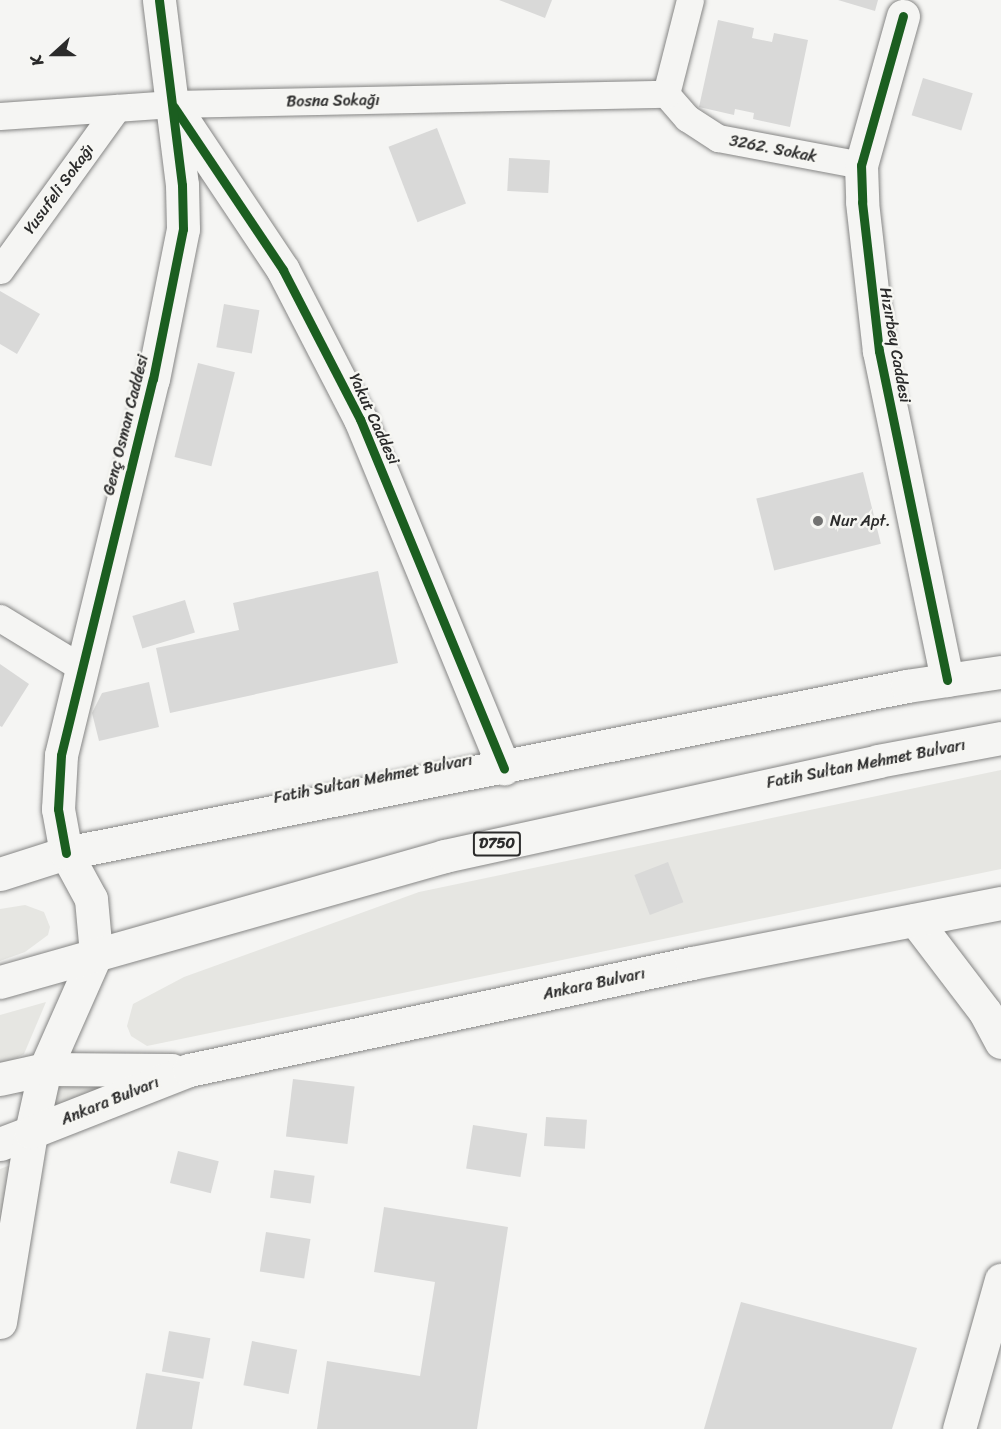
<!DOCTYPE html>
<meta charset="utf-8">
<style>
body{margin:0}
#map{position:relative;width:1001px;height:1429px;overflow:hidden;background:#f5f5f3;font-family:Sriracha,sans-serif}
div>[style]{position:absolute}
[style*='--x']{left:calc(var(--x)*1px);top:calc(var(--y)*1px);width:calc(var(--w)*1px);rotate:calc(var(--a)*1deg)}
.green>*{inset:0;background:#e6e6e2}
.building>*{inset:0;background:#d9d9d8;transform-origin:0 0}
.roads{filter:drop-shadow(0 0 2px #868685) drop-shadow(0 0 2px #868685)}
.street>*{height:27px;margin:-13.5px;padding:0 13.5px;transform-origin:13.5px;border-radius:13.5px;background:#f5f5f3}
.secondary>*{height:33px;margin:-16.5px;padding:0 16.5px;transform-origin:16.5px;border-radius:16.5px;background:#f5f5f3}
.highway>*{height:33px;margin:-16.5px;padding:0 16.5px;transform-origin:16.5px;border-radius:16.5px;background:#f5f5f3}
.cycleway>*{height:9px;margin:-4.5px;padding:0 4.5px;transform-origin:4.5px;border-radius:4.5px;background:#1b5e20}
.dots>*{width:16px;height:16px;translate:-50% -50%;box-sizing:border-box;border:3px solid #f6f6f2;border-radius:50%}
span{translate:-50% -50%;white-space:nowrap;text-align:center;line-height:1.15;-webkit-text-stroke:5px #f6f6f2;paint-order:stroke}
.shield-label span{padding:2px 4px;background:#f6f6f2;border:2px solid;border-radius:4px;-webkit-text-stroke-width:0}
.shield-label{font-size:15px;color:#2b2b2b;font-weight:700}
.street-label{font-size:16px;color:#2b2b2b}
.poi-label{font-size:16px;color:#2b2b2b}
.left{translate:0 -50%;text-align:left}
.north{position:absolute;left:24px;top:24px;width:60px;height:60px;-webkit-text-stroke:4px #f6f6f2;paint-order:stroke;rotate:249deg;font-size:16px;font-weight:700;line-height:24px;text-align:center;color:#2b2b2b}
.north::after{content:'';display:block;margin:auto;width:21px;height:27px;background:#2b2b2b;clip-path:polygon(50% 0,100% 100%,50% 72%,0 100%)}
</style>
<div id="map">
<div class="green">
<div style="clip-path:polygon(1001px 770px,1001px 869px,147px 1046px,131px 1036px,127px 1026px,133px 1004px,184px 977px,419px 892px)"></div>
<div style="clip-path:polygon(25px 905px,44px 912px,50px 927px,48px 935px,25px 952px,0 961px,0 909px)"></div>
<div style="clip-path:polygon(46px 1002px,24px 1054px,0 1066px,0 1015px)"></div>
<div style="clip-path:polygon(105px 1079px,109px 1088px,54px 1106px,50px 1098px,62px 1082px)"></div>
<div style="clip-path:polygon(11px 1165px,0 1223px,0 1169px)"></div>
</div>
<div class="building">
<div style="clip-path:polygon(499px 0,552px 0,545px 18px)"></div>
<div style="clip-path:polygon(838px 0,878px 0,875px 11px)"></div>
<div style="clip-path:polygon(718px 20px,754px 28px,752px 38px,772px 42px,774px 33px,808px 40px,790px 127px,753px 119px,754px 113px,735px 109px,734px 115px,699px 107px)"></div>
<div style="left:923px;top:78px;width:52px;height:39px;rotate:17deg"></div>
<div style="left:437px;top:128px;width:81px;height:52px;rotate:69deg"></div>
<div style="left:509px;top:158px;width:41px;height:33px;rotate:3deg"></div>
<div style="clip-path:polygon(0 291px,40px 314px,17px 354px,0 344px)"></div>
<div style="left:224px;top:304px;width:36px;height:44px;rotate:10deg"></div>
<div style="left:198px;top:363px;width:38px;height:97px;rotate:14deg"></div>
<div style="left:863px;top:472px;width:74px;height:110px;rotate:76deg"></div>
<div style="clip-path:polygon(378px 571px,398px 663px,170px 713px,156px 648px,239px 630px,233px 603px)"></div>
<div style="left:185px;top:600px;width:34px;height:55px;rotate:73deg"></div>
<div style="clip-path:polygon(0 664px,29px 684px,2px 727px,0 726px)"></div>
<div style="clip-path:polygon(149px 682px,159px 727px,99px 741px,92px 713px,102px 693px)"></div>
<div style="left:668px;top:862px;width:43px;height:36px;rotate:69deg"></div>
<div style="left:293px;top:1079px;width:62px;height:58px;rotate:7deg"></div>
<div style="left:546px;top:1117px;width:41px;height:29px;rotate:4deg"></div>
<div style="left:473px;top:1125px;width:55px;height:44px;rotate:9deg"></div>
<div style="left:178px;top:1151px;width:42px;height:33px;rotate:14deg"></div>
<div style="left:274px;top:1170px;width:41px;height:28px;rotate:8deg"></div>
<div style="clip-path:polygon(384px 1207px,508px 1227px,477px 1429px,317px 1429px,327px 1361px,420px 1376px,435px 1282px,374px 1272px)"></div>
<div style="left:266px;top:1232px;width:45px;height:40px;rotate:9deg"></div>
<div style="clip-path:polygon(741px 1302px,917px 1348px,892px 1429px,704px 1429px)"></div>
<div style="left:169px;top:1331px;width:42px;height:41px;rotate:10deg"></div>
<div style="left:252px;top:1341px;width:46px;height:45px;rotate:11deg"></div>
<div style="clip-path:polygon(146px 1373px,200px 1382px,192px 1429px,136px 1429px)"></div>
</div>
<div class="roads">
<div class="street">
<div style="--x:666;--y:94;--w:32;--a:49"></div>
<div style="--x:687;--y:118;--w:37;--a:33"></div>
<div style="--x:718;--y:138;--w:146;--a:10.7"></div>
<div style="--x:666;--y:94;--w:97;--a:-75.7"></div>
<div style="--x:0;--y:116;--w:173;--a:-4"></div>
<div style="--x:173;--y:104;--w:493;--a:-1.2"></div>
<div style="--x:0;--y:270;--w:200;--a:-54.2"></div>
<div style="--x:0;--y:618;--w:96;--a:31.4"></div>
</div>
<div class="secondary">
<div style="--x:903;--y:16;--w:155;--a:105.7"></div>
<div style="--x:861;--y:165;--w:37;--a:88"></div>
<div style="--x:862;--y:202;--w:150;--a:83.5"></div>
<div style="--x:879;--y:351;--w:336;--a:78.3"></div>
<div style="--x:177;--y:111;--w:191;--a:56.3"></div>
<div style="--x:283;--y:270;--w:168;--a:62.7"></div>
<div style="--x:360;--y:419;--w:378;--a:67.6"></div>
<div style="--x:66;--y:853;--w:45;--a:-100.3"></div>
<div style="--x:58;--y:809;--w:54;--a:-86.8"></div>
<div style="--x:61;--y:755;--w:387;--a:-76.3"></div>
<div style="--x:153;--y:379;--w:153;--a:-78.7"></div>
<div style="--x:183;--y:229;--w:44;--a:-91.3"></div>
<div style="--x:182;--y:185;--w:186;--a:-97.1"></div>
<div style="--x:915;--y:920;--w:116;--a:52.7"></div>
<div style="--x:985;--y:1012;--w:34;--a:62"></div>
<div style="--x:0;--y:1079;--w:46;--a:-12.5"></div>
<div style="--x:45;--y:1069;--w:127;--a:0.5"></div>
<div style="--x:0;--y:1144;--w:33;--a:-21"></div>
<div style="--x:31;--y:1132;--w:65;--a:-77.5"></div>
<div style="--x:45;--y:1069;--w:126;--a:-66.1"></div>
<div style="--x:0;--y:1322;--w:193;--a:-80.7"></div>
<div style="--x:31;--y:1132;--w:170;--a:-21.4"></div>
<div style="--x:189;--y:1070;--w:514;--a:-12.01"></div>
<div style="--x:692;--y:963;--w:315;--a:-11"></div>
<div style="--x:959;--y:1429;--w:155;--a:-74.3"></div>
</div>
<div class="highway">
<div style="--x:66;--y:853;--w:52;--a:61.5"></div>
<div style="--x:91;--y:899;--w:55;--a:84.8"></div>
<div style="--x:0;--y:874;--w:69;--a:-17.7"></div>
<div style="--x:66;--y:853;--w:857;--a:-11.23"></div>
<div style="--x:907;--y:686;--w:95;--a:-8.5"></div>
<div style="--x:0;--y:982;--w:462;--a:-15.8"></div>
<div style="--x:444;--y:856;--w:444;--a:-12.3"></div>
<div style="--x:878;--y:761;--w:125;--a:-10.6"></div>
</div>
</div>
<div class="cycleway">
<div style="--x:903;--y:16;--w:155;--a:105.7"></div>
<div style="--x:861;--y:165;--w:37;--a:88"></div>
<div style="--x:862;--y:202;--w:150;--a:83.5"></div>
<div style="--x:879;--y:351;--w:336;--a:78.3"></div>
<div style="--x:174;--y:107;--w:196;--a:56.2"></div>
<div style="--x:283;--y:270;--w:168;--a:62.7"></div>
<div style="--x:360;--y:419;--w:378;--a:67.6"></div>
<div style="--x:66;--y:853;--w:45;--a:-100.3"></div>
<div style="--x:58;--y:809;--w:54;--a:-86.8"></div>
<div style="--x:61;--y:755;--w:387;--a:-76.3"></div>
<div style="--x:153;--y:379;--w:153;--a:-78.7"></div>
<div style="--x:183;--y:229;--w:44;--a:-91.3"></div>
<div style="--x:182;--y:185;--w:186;--a:-97.1"></div>
</div>
<div class="dots">
<div style="left:818px;top:521px;background:#727271"></div>
</div>
<div class="shield-label">
<span style="left:497px;top:844px">D750</span>
</div>
<div class="street-label">
<span style="left:333px;top:101px;rotate:-1deg">Bosna Sokağı</span>
<span style="left:773px;top:149px;rotate:11deg">3262. Sokak</span>
<span style="left:59px;top:189px;rotate:-54deg">Yusufeli Sokağı</span>
<span style="left:895px;top:345px;rotate:80deg">Hızırbey Caddesi</span>
<span style="left:374px;top:419px;rotate:65deg">Yakut Caddesi</span>
<span style="left:126px;top:425px;rotate:-76deg">Genç Osman Caddesi</span>
<span style="left:866px;top:764px;rotate:-11deg">Fatih Sultan Mehmet Bulvarı</span>
<span style="left:373px;top:779px;rotate:-11deg">Fatih Sultan Mehmet Bulvarı</span>
<span style="left:594px;top:984px;rotate:-12deg">Ankara Bulvarı</span>
<span style="left:110px;top:1101px;rotate:-22deg">Ankara Bulvarı</span>
</div>
<div class="poi-label">
<span class="left" style="left:830px;top:521px">Nur Apt.</span>
</div>
<div class="north">K</div>
</div>
